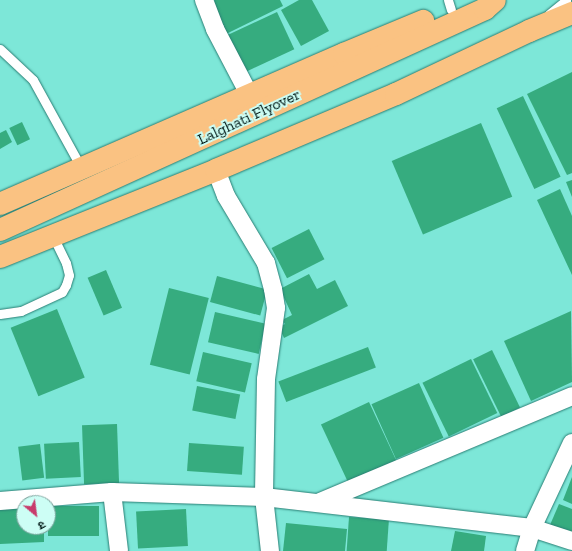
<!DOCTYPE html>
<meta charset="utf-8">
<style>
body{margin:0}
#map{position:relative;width:572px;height:551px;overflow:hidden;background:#7de7d8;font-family:"Zilla Slab","Noto Sans Devanagari",serif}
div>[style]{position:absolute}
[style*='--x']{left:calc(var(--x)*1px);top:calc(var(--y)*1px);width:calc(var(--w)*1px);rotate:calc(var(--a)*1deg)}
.building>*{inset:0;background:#36ac7f;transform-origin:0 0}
.roads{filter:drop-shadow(0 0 1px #2a7e74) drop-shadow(0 0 1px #2a7e74)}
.lane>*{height:9px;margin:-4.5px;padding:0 4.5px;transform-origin:4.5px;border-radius:4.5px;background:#fff}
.street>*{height:18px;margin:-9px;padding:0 9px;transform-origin:9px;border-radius:9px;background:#fff}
.primary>*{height:22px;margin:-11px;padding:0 11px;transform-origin:11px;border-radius:11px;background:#fac282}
span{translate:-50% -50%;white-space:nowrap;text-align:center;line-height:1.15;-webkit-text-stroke:4px #cdfef5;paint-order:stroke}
.street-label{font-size:16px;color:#021916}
.north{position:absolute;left:16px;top:495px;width:40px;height:40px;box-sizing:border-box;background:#cdfef5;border:1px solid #7ca29c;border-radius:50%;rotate:151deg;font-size:11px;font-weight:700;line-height:16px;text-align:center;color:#021916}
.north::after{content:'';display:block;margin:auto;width:14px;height:18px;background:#c83b6c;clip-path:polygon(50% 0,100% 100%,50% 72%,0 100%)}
</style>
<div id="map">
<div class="building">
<div style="clip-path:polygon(215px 0,280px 0,283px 6px,226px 34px,211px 2px)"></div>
<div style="clip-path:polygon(299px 0,312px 0,329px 31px,301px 46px,281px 10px)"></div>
<div style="left:277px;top:12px;width:41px;height:55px;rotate:65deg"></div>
<div style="clip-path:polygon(572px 72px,572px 173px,567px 175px,527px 94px)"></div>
<div style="left:523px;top:96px;width:89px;height:29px;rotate:65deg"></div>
<div style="left:22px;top:122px;width:19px;height:14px;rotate:65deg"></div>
<div style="left:481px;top:123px;width:80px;height:97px;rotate:67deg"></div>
<div style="clip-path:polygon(6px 130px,12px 142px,0 149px,0 133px)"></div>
<div style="clip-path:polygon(572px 180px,572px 197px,566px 182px)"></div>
<div style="clip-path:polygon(560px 189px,572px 216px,572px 275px,537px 200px)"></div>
<div style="left:309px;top:229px;width:34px;height:42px;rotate:63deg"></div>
<div style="left:106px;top:270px;width:41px;height:20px;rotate:67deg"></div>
<div style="clip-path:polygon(309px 274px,317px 289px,335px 280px,348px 306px,284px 338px,279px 327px,285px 324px,282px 320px,292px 315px,280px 289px)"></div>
<div style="left:217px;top:276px;width:52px;height:27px;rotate:15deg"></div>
<div style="left:169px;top:288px;width:41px;height:79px;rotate:14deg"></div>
<div style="left:57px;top:309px;width:74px;height:50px;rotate:68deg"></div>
<div style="clip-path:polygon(571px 311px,572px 382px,531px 401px,504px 341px)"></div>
<div style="left:215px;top:312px;width:52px;height:31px;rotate:13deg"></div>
<div style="left:368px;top:347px;width:22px;height:96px;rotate:69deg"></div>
<div style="left:492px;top:350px;width:64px;height:21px;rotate:64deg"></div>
<div style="left:203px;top:352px;width:50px;height:30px;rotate:13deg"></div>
<div style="left:471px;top:359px;width:60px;height:54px;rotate:64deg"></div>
<div style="left:419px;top:383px;width:60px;height:52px;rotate:66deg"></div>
<div style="left:197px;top:386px;width:44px;height:25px;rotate:11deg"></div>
<div style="left:369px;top:402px;width:67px;height:53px;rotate:65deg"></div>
<div style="left:117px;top:424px;width:59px;height:35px;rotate:88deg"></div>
<div style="left:79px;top:442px;width:35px;height:35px;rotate:87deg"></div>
<div style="left:189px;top:443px;width:55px;height:28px;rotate:4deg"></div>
<div style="left:40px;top:444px;width:34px;height:22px;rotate:83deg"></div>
<div style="clip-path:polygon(572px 477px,572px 504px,563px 500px)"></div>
<div style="clip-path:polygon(559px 504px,572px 509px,572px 534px,550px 525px)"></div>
<div style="left:99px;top:506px;width:30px;height:51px;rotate:90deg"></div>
<div style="clip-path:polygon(24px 507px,24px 527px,44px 527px,44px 542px,0 544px,0 508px)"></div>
<div style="left:186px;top:509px;width:37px;height:50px;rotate:87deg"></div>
<div style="left:349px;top:517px;width:40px;height:34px;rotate:4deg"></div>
<div style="clip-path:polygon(286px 523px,347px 529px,345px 551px,283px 551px)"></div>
<div style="clip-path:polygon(455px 531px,486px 536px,484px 551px,451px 551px)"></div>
</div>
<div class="roads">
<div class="lane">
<div style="--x:448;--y:0;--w:10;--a:73"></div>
<div style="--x:549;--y:14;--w:22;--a:-39"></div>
<div style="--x:0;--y:49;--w:45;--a:43.2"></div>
<div style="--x:33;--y:80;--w:102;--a:61.2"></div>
<div style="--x:0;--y:314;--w:21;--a:-8"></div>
<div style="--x:21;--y:311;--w:45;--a:-24.9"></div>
<div style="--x:62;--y:292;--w:8;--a:-60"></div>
<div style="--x:66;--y:285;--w:10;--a:-73"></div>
<div style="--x:69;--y:275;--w:12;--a:-104"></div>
<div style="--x:66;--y:263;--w:30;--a:-116"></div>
</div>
<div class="street">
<div style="--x:204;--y:0;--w:31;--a:69"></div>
<div style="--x:215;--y:29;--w:76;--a:62.4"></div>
<div style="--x:216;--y:170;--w:28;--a:69"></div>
<div style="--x:226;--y:196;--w:78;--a:59.2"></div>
<div style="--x:266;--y:263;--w:27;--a:75"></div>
<div style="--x:273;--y:289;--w:19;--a:81"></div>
<div style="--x:276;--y:308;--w:72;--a:98"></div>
<div style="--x:266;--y:379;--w:118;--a:91"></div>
<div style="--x:264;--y:497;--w:54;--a:83.7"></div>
<div style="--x:112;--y:492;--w:59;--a:83.2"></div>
<div style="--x:0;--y:501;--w:112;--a:-4.6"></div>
<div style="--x:112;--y:492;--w:152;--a:1.9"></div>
<div style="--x:264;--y:497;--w:270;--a:6.6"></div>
<div style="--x:532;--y:528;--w:42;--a:18"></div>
<div style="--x:320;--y:502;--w:273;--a:-22.8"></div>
<div style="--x:525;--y:551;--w:24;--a:-73"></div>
<div style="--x:532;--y:528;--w:94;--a:-64.8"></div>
</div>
<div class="primary">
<div style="--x:0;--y:204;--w:375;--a:-23.6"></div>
<div style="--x:344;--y:54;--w:86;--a:-22.7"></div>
<div style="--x:0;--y:230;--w:533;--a:-24.5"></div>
<div style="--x:485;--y:9;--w:13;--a:-42"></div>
<div style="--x:0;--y:257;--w:233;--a:-21.9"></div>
<div style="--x:216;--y:170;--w:195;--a:-22.9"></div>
<div style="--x:396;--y:94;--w:147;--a:-25.3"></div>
<div style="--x:529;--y:31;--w:47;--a:-22.7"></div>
</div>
</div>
<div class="street-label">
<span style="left:249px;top:117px;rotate:-25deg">Lalghati Flyover</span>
</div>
<div class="north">उ</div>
</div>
